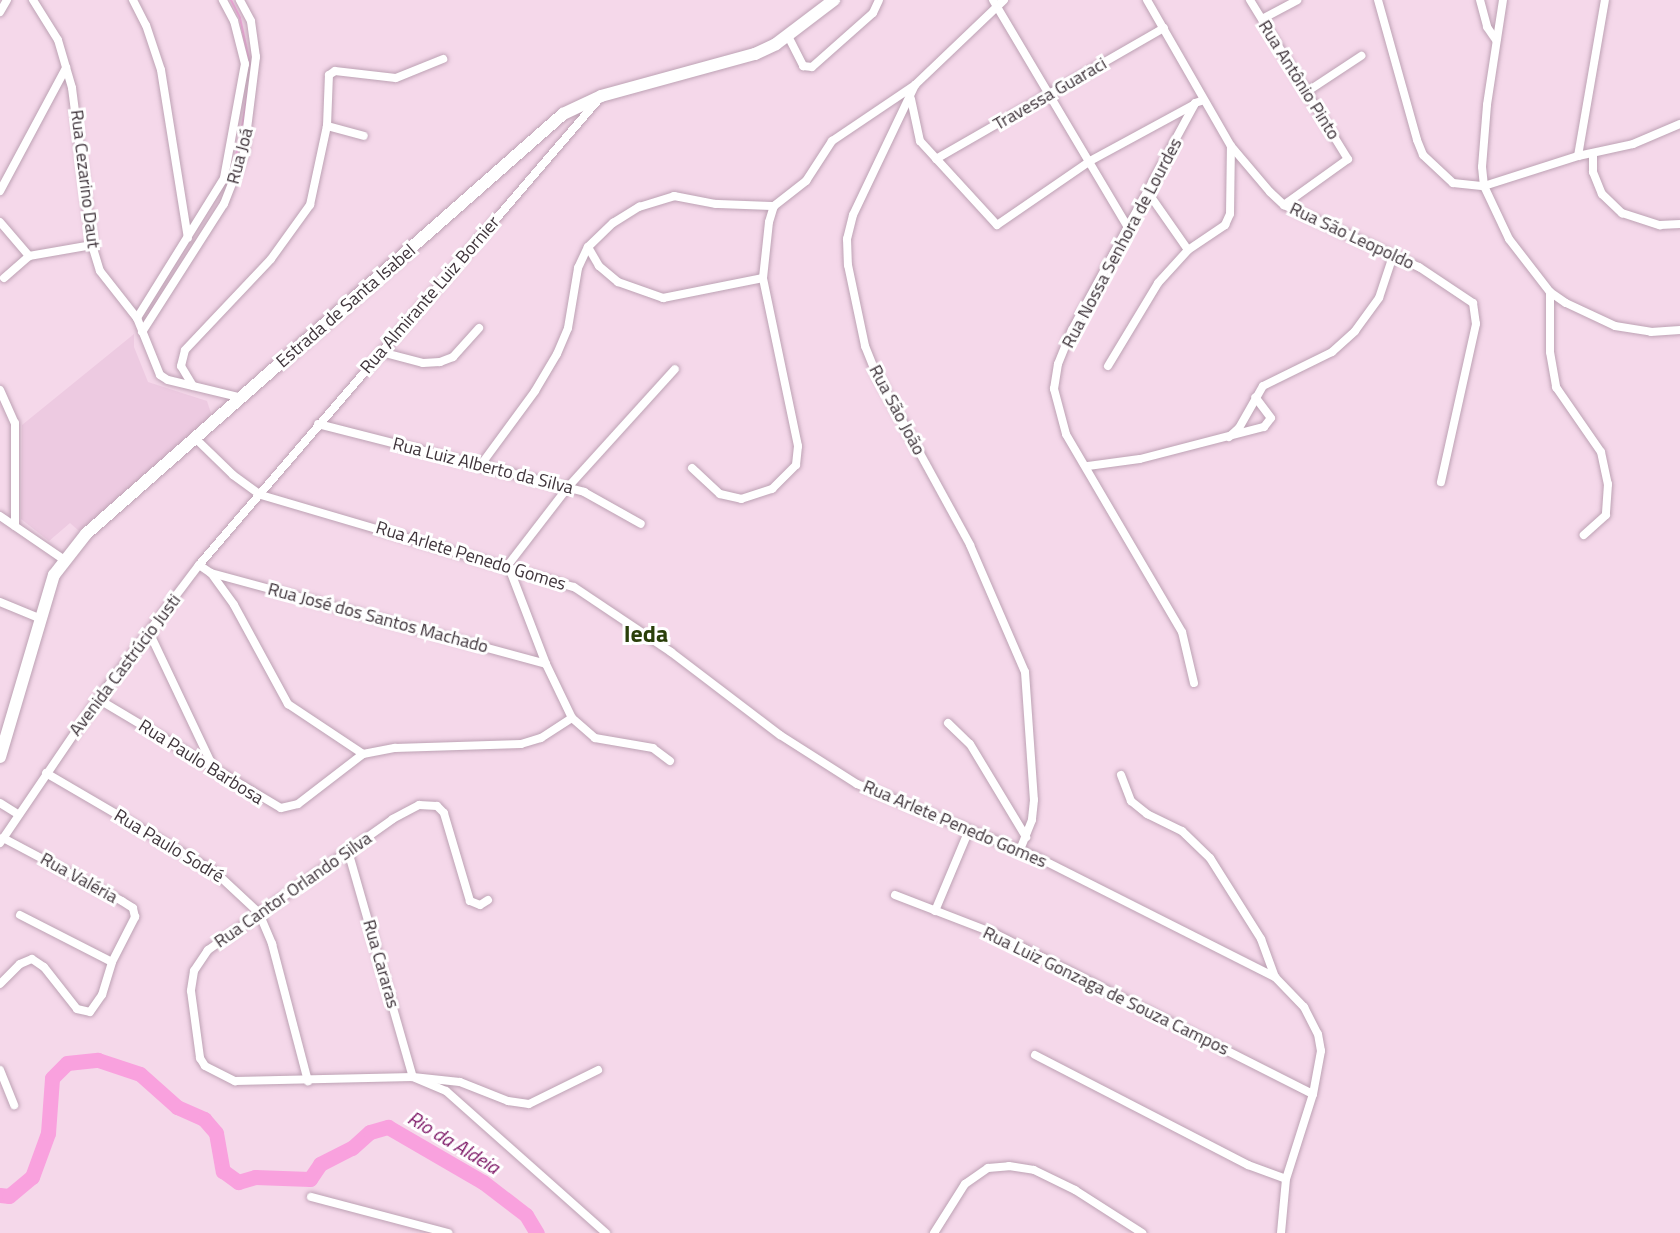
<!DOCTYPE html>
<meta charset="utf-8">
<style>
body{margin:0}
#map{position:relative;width:1680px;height:1233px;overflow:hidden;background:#f5d8ea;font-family:"Titillium Web",sans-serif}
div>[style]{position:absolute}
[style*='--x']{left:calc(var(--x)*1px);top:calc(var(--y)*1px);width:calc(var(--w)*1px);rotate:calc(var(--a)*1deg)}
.built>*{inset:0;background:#edcae1}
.stream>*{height:2px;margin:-1px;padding:0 1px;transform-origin:1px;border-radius:1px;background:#f9a1de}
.river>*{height:15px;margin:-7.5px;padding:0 7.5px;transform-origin:7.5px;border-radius:7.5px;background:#f9a1de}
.roads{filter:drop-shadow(0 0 2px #bda2b4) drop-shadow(0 0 2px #bda2b4)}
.street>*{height:8px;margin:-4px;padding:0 4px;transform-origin:4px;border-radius:4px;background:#fff}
.secondary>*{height:12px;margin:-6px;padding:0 6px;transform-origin:6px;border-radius:6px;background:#fff}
span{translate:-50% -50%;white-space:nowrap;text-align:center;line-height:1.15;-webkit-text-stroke:6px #fff;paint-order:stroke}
.street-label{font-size:18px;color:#3f343b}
.water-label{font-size:20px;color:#7b1464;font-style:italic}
.district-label{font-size:24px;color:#2a3f0a;font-weight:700}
</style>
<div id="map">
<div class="built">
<div style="clip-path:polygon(134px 334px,134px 347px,148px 382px,207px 401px,211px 413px,208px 421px,79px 531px,70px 523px,49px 541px,21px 519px,22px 425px)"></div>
</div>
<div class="stream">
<div style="--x:231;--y:0;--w:20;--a:63"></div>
<div style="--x:240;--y:18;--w:52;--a:77.8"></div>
<div style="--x:228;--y:184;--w:46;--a:-74.7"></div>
<div style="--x:240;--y:140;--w:51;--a:-80.9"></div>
<div style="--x:149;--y:314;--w:18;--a:-56"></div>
</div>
<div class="river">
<div style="--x:0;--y:1195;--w:9;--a:6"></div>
<div style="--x:9;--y:1196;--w:30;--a:-40"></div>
<div style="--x:32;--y:1177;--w:47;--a:-70"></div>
<div style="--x:48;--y:1133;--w:55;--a:-85.8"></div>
<div style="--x:52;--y:1078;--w:21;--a:-45"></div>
<div style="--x:67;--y:1063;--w:31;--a:-6"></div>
<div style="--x:98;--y:1060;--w:44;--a:18.4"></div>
<div style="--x:140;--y:1074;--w:50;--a:41.7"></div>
<div style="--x:177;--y:1107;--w:30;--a:24"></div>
<div style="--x:204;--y:1119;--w:18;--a:49"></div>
<div style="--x:216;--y:1133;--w:39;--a:80"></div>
<div style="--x:223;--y:1171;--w:19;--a:36"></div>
<div style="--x:238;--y:1182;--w:18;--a:-16"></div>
<div style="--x:255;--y:1177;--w:55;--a:2.1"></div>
<div style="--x:310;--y:1179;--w:18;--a:-56"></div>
<div style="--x:320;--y:1164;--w:36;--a:-27"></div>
<div style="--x:352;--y:1148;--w:24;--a:-42"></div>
<div style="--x:370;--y:1132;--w:19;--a:-16"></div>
<div style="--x:388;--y:1127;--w:110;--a:30.1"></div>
<div style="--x:483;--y:1182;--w:54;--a:37.5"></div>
<div style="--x:526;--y:1215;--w:21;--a:59"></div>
</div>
<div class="roads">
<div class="street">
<div style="--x:33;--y:0;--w:47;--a:58"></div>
<div style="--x:58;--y:40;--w:50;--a:73.7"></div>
<div style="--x:72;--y:88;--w:158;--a:82.7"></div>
<div style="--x:92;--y:245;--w:27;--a:73"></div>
<div style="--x:100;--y:271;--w:60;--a:51.8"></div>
<div style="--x:137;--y:318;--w:61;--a:68"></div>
<div style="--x:160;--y:375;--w:9;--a:32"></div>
<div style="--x:168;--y:380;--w:73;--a:13.5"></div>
<div style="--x:133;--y:0;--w:28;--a:63"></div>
<div style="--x:146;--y:25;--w:47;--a:71.6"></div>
<div style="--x:161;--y:70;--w:170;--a:80.9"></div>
<div style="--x:993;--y:0;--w:266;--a:59.3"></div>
<div style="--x:1004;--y:0;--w:123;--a:136.3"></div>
<div style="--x:915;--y:85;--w:144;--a:115.5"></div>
<div style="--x:853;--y:215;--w:25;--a:104"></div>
<div style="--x:847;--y:239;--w:26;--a:88"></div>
<div style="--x:848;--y:265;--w:83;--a:78.1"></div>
<div style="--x:865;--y:346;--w:29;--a:68"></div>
<div style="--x:876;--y:373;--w:196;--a:61.3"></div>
<div style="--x:970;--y:545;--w:138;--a:66.6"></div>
<div style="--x:1025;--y:672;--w:128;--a:86"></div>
<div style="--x:1034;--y:800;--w:20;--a:96"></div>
<div style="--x:1032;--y:820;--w:32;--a:112"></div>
<div style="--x:1147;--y:0;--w:168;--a:60.1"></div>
<div style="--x:1231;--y:146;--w:60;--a:49.7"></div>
<div style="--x:1270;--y:192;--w:19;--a:43"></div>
<div style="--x:1284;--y:205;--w:149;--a:24.7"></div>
<div style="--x:1419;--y:267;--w:65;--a:33.7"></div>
<div style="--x:1473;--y:303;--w:21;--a:82"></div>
<div style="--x:1476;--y:324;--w:162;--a:102.5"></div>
<div style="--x:1250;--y:0;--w:187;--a:58.4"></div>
<div style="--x:1348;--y:159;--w:79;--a:144.3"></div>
<div style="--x:1378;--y:0;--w:145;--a:74.4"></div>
<div style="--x:1417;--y:140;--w:16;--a:68"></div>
<div style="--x:1423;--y:155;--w:41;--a:43"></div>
<div style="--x:1453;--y:183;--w:31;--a:6"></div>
<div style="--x:1484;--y:186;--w:99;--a:-17.7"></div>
<div style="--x:1578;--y:156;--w:56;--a:-12.3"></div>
<div style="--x:1633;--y:144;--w:51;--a:-23.1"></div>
<div style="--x:1480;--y:0;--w:28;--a:75"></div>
<div style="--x:1487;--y:27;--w:16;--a:55"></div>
<div style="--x:1503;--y:0;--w:106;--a:98.7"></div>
<div style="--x:1487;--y:105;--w:62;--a:94.6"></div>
<div style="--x:1482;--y:167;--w:19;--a:84"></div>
<div style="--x:1484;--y:186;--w:59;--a:64.7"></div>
<div style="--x:1509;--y:239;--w:67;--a:52.3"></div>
<div style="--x:1550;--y:292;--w:19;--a:35"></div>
<div style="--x:1566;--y:303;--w:54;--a:25.1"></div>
<div style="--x:1615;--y:326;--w:36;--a:9"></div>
<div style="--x:1651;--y:332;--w:29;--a:-4"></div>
<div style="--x:0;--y:12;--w:14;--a:-60"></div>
<div style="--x:1262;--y:19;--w:40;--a:-28"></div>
<div style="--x:788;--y:36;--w:34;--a:63"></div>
<div style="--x:803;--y:66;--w:9;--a:6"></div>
<div style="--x:812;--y:67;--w:81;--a:-41.5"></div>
<div style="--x:873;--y:13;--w:14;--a:-65"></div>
<div style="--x:1308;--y:91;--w:64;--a:-33.4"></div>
<div style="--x:911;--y:99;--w:43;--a:77.9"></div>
<div style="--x:920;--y:141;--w:114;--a:47.5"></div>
<div style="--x:997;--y:225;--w:113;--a:-34.5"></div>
<div style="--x:1090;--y:161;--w:119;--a:-28.5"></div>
<div style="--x:327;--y:126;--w:38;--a:15"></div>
<div style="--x:1593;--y:155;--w:17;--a:90"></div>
<div style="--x:1593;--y:172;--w:24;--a:68"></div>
<div style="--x:1602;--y:194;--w:28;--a:44"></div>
<div style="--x:1622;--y:213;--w:40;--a:18"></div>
<div style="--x:1660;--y:225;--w:20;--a:-3"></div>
<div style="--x:1578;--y:156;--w:158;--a:-80.2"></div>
<div style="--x:936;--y:159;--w:263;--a:-29.9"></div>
<div style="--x:0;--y:191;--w:140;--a:-61.8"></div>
<div style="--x:1149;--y:194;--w:68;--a:55.1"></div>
<div style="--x:0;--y:222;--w:45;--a:49.5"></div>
<div style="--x:588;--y:247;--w:22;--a:60"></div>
<div style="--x:599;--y:266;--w:25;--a:40"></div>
<div style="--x:618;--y:282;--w:48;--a:19.6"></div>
<div style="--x:663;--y:298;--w:102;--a:-11.3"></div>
<div style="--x:4;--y:278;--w:33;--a:-41"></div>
<div style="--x:29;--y:256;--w:64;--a:-9.9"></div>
<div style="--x:1550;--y:292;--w:60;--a:90"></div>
<div style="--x:1550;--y:352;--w:36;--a:80"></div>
<div style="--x:1556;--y:387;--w:79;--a:55.3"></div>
<div style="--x:1601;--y:452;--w:33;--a:78"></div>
<div style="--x:1608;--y:484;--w:31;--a:94"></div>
<div style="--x:1606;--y:515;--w:30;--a:138"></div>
<div style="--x:137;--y:318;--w:165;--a:-58.1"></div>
<div style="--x:224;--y:178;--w:116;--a:-79.6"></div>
<div style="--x:245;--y:64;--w:44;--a:-104.3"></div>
<div style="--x:234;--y:21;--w:24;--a:-118"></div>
<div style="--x:142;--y:332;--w:152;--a:-57.4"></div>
<div style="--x:224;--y:204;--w:55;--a:-68.6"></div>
<div style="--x:244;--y:153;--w:97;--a:-82.9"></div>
<div style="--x:256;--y:57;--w:36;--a:-98"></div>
<div style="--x:251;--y:21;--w:24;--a:-118"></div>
<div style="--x:381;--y:352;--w:43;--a:14.7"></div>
<div style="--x:423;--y:363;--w:17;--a:-3"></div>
<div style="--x:440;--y:362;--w:14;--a:-21"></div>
<div style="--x:453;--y:357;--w:39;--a:-48"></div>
<div style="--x:1108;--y:366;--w:97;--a:-58.9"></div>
<div style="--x:1158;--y:283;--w:45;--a:-47.7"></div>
<div style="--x:1188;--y:250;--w:45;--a:-34"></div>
<div style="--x:1225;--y:225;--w:12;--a:-66"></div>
<div style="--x:1230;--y:214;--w:68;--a:-89.2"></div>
<div style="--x:193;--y:386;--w:23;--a:-121"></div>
<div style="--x:181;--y:366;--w:16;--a:-76"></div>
<div style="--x:185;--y:350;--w:125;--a:-46.6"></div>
<div style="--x:271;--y:259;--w:67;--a:-54.2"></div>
<div style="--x:310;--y:205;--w:81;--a:-77.9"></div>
<div style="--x:327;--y:126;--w:51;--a:-87.8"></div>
<div style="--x:329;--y:75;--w:7;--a:-34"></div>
<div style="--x:335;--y:71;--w:61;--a:6.5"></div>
<div style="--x:396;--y:78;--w:51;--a:-22"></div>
<div style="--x:0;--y:390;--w:36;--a:66"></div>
<div style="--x:15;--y:423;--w:103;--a:90"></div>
<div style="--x:318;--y:424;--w:275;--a:14.3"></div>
<div style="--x:584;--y:492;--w:65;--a:29.3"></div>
<div style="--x:1229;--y:437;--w:13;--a:-42"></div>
<div style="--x:1239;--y:428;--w:48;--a:-60.3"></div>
<div style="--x:1263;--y:386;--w:77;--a:-26.2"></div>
<div style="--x:1332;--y:352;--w:31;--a:-42"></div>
<div style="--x:1355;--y:331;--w:41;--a:-54"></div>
<div style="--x:1379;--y:298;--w:44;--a:-71.6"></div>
<div style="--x:195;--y:438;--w:53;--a:44.2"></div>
<div style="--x:233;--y:475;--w:34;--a:36"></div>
<div style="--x:261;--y:495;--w:326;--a:16.4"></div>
<div style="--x:574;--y:587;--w:117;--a:33.8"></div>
<div style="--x:671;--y:652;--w:137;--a:37.3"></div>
<div style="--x:780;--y:735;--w:91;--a:32.5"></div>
<div style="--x:857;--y:784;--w:194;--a:22.1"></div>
<div style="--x:1037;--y:857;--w:267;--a:26.8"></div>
<div style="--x:1275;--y:977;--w:42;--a:46"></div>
<div style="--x:1304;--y:1007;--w:30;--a:63"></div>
<div style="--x:1318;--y:1034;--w:17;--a:80"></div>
<div style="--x:1321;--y:1051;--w:44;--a:100.5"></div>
<div style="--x:1313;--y:1094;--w:89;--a:107.6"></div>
<div style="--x:1286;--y:1179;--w:54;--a:95.3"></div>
<div style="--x:480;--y:466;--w:93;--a:-53.7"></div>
<div style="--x:535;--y:391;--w:43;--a:-59.3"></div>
<div style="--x:557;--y:354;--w:28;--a:-67"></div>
<div style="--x:568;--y:328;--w:61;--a:-80.5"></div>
<div style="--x:578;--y:268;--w:23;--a:-65"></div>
<div style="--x:588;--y:247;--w:35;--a:-44"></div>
<div style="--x:613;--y:223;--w:31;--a:-32"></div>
<div style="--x:639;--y:207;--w:37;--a:-17"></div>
<div style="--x:674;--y:196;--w:43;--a:10.8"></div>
<div style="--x:716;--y:204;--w:58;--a:2"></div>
<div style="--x:1088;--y:466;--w:52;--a:-7.7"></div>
<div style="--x:1140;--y:459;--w:128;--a:-14.5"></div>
<div style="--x:1264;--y:427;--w:11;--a:-52"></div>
<div style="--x:1271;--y:418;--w:26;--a:-127"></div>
<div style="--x:692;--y:468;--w:38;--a:43"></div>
<div style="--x:720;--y:494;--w:22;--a:13"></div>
<div style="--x:741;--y:499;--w:33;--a:-18"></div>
<div style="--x:772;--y:489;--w:34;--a:-45"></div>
<div style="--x:796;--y:465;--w:19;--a:-84"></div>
<div style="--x:798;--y:446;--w:172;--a:-101.8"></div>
<div style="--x:763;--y:278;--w:56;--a:-83.9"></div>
<div style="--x:769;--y:222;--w:17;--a:-73"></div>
<div style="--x:774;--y:206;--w:41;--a:-38"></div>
<div style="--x:806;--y:181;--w:48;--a:-57"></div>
<div style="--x:832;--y:141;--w:100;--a:-34"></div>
<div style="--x:0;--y:516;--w:76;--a:34.3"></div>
<div style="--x:199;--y:565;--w:14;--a:34"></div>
<div style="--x:211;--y:573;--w:39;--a:54"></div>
<div style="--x:234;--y:605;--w:113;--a:61.4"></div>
<div style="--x:288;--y:704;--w:90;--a:33.7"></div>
<div style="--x:211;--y:573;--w:347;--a:15.2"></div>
<div style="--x:0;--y:602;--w:42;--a:22.3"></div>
<div style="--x:149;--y:632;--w:149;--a:64.6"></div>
<div style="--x:1194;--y:683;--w:52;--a:-103.2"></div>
<div style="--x:1182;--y:632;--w:229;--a:-120.4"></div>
<div style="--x:1066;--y:434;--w:47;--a:-104.9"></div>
<div style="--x:1054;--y:389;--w:25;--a:-81"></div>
<div style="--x:1058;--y:364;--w:37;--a:-68"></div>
<div style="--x:1072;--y:330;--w:258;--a:-61.5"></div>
<div style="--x:1195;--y:103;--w:9;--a:-18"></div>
<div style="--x:98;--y:699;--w:213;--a:30.8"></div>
<div style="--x:281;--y:808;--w:17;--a:-13"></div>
<div style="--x:298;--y:804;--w:82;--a:-37.6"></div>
<div style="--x:363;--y:754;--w:33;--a:-11"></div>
<div style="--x:395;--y:748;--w:126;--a:-1.8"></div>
<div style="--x:521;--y:744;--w:21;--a:-17"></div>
<div style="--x:541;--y:738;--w:37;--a:-33"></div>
<div style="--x:948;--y:723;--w:30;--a:44"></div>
<div style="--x:970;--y:744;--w:109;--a:58.9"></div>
<div style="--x:670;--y:761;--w:21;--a:-143"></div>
<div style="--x:653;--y:748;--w:59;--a:-170.2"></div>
<div style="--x:595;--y:738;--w:30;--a:-139"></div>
<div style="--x:572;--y:718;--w:60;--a:-115.7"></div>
<div style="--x:546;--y:664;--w:106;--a:-111"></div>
<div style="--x:508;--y:565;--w:98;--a:-52.4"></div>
<div style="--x:568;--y:487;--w:159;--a:-47.8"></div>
<div style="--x:46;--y:773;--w:194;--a:30.3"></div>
<div style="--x:214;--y:871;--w:62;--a:43"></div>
<div style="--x:259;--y:913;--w:34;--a:67"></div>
<div style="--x:272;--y:944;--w:142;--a:75.3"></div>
<div style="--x:1121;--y:775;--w:28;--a:69"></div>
<div style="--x:1131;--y:801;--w:21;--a:39"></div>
<div style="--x:1147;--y:814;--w:39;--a:26"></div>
<div style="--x:1182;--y:831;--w:39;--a:44"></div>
<div style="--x:1210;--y:858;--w:96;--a:57.8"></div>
<div style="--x:1261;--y:939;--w:40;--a:69.8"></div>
<div style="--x:0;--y:803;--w:22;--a:32"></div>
<div style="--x:0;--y:843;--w:174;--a:-55.8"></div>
<div style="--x:98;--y:699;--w:168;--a:-53"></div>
<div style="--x:199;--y:565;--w:614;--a:-49.36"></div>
<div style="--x:348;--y:851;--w:235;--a:74"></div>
<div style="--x:413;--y:1077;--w:47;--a:6.1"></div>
<div style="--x:460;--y:1082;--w:52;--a:21.6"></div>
<div style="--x:508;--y:1101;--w:21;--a:8"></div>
<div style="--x:529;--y:1104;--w:77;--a:-26.2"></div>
<div style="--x:895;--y:895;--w:108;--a:21.1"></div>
<div style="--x:996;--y:934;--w:355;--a:26.8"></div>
<div style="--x:488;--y:900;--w:9;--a:148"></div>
<div style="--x:480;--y:905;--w:11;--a:-158"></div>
<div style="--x:470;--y:901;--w:92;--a:-106.5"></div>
<div style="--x:444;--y:813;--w:10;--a:-135"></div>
<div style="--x:437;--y:806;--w:18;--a:-177"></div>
<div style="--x:419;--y:805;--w:30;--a:152"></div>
<div style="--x:393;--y:819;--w:227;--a:144.7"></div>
<div style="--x:208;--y:950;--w:25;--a:124"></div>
<div style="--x:194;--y:971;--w:20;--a:99"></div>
<div style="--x:191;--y:991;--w:68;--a:82.3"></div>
<div style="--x:200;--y:1058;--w:9;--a:58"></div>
<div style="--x:205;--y:1066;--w:34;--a:27"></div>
<div style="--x:235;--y:1081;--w:178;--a:-1.3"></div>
<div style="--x:413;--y:1077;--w:36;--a:23"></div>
<div style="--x:446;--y:1091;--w:214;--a:41.6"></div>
<div style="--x:935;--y:911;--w:88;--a:-67.2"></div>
<div style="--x:20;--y:915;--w:103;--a:27.1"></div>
<div style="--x:0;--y:984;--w:28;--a:-45"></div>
<div style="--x:20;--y:964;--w:13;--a:-23"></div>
<div style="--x:32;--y:959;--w:14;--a:34"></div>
<div style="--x:44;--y:967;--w:53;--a:51.8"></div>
<div style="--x:77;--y:1009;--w:13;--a:13"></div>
<div style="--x:90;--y:1012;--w:21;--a:-55"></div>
<div style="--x:102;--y:995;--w:34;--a:-73"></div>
<div style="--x:112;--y:962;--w:51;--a:-62.9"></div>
<div style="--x:135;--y:917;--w:9;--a:-103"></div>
<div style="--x:133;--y:908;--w:13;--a:-148"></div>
<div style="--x:122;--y:901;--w:135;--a:-152.1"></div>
<div style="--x:1035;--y:1055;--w:240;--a:27.3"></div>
<div style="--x:1248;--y:1165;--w:40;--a:20.2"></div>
<div style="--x:0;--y:1070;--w:38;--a:68"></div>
<div style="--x:311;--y:1197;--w:142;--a:14.7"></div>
<div style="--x:934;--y:1233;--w:58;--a:-57.7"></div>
<div style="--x:965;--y:1184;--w:28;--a:-35"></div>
<div style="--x:988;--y:1168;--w:21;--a:-5"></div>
<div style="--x:1009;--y:1166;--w:25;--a:9"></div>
<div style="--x:1034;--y:1170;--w:46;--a:26"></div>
<div style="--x:1075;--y:1190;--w:80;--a:32.7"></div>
</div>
<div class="secondary">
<div style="--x:0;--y:757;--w:190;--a:-73.5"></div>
<div style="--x:54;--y:575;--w:52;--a:-52"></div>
<div style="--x:86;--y:534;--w:636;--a:-41.36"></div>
<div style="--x:563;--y:114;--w:42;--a:-25.3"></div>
<div style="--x:601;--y:96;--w:160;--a:-15.3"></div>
<div style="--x:755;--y:54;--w:23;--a:-25"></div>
<div style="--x:776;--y:44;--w:73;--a:-37.2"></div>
</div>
</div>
<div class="street-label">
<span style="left:1299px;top:80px;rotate:58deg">Rua Antônio Pinto</span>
<span style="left:1050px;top:94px;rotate:-30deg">Travessa Guaraci</span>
<span style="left:240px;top:156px;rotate:-75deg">Rua Joá</span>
<span style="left:85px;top:179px;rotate:83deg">Rua Cezarino Daut</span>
<span style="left:1352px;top:236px;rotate:25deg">Rua São Leopoldo</span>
<span style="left:1122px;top:243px;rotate:-62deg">Rua Nossa Senhora de Lourdes</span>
<span style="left:430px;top:295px;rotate:-49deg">Rua Almirante Luiz Bornier</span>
<span style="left:346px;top:306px;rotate:-41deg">Estrada de Santa Isabel</span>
<span style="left:897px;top:410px;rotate:62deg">Rua São João</span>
<span style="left:483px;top:466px;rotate:14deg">Rua Luiz Alberto da Silva</span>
<span style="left:471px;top:556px;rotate:17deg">Rua Arlete Penedo Gomes</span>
<span style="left:378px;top:618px;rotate:15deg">Rua José dos Santos Machado</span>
<span style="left:125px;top:665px;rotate:-53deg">Avenida Castrúcio Justi</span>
<span style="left:201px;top:762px;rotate:32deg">Rua Paulo Barbosa</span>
<span style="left:955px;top:824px;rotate:23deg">Rua Arlete Penedo Gomes</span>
<span style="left:169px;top:846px;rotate:31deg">Rua Paulo Sodré</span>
<span style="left:79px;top:878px;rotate:29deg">Rua Valéria</span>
<span style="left:293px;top:890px;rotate:-35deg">Rua Cantor Orlando Silva</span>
<span style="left:381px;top:964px;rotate:74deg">Rua Cararas</span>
<span style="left:1106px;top:991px;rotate:26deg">Rua Luiz Gonzaga de Souza Campos</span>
</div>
<div class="water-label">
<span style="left:454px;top:1142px;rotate:31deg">Rio da Aldeia</span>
</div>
<div class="district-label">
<span style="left:646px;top:634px">Ieda</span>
</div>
</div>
